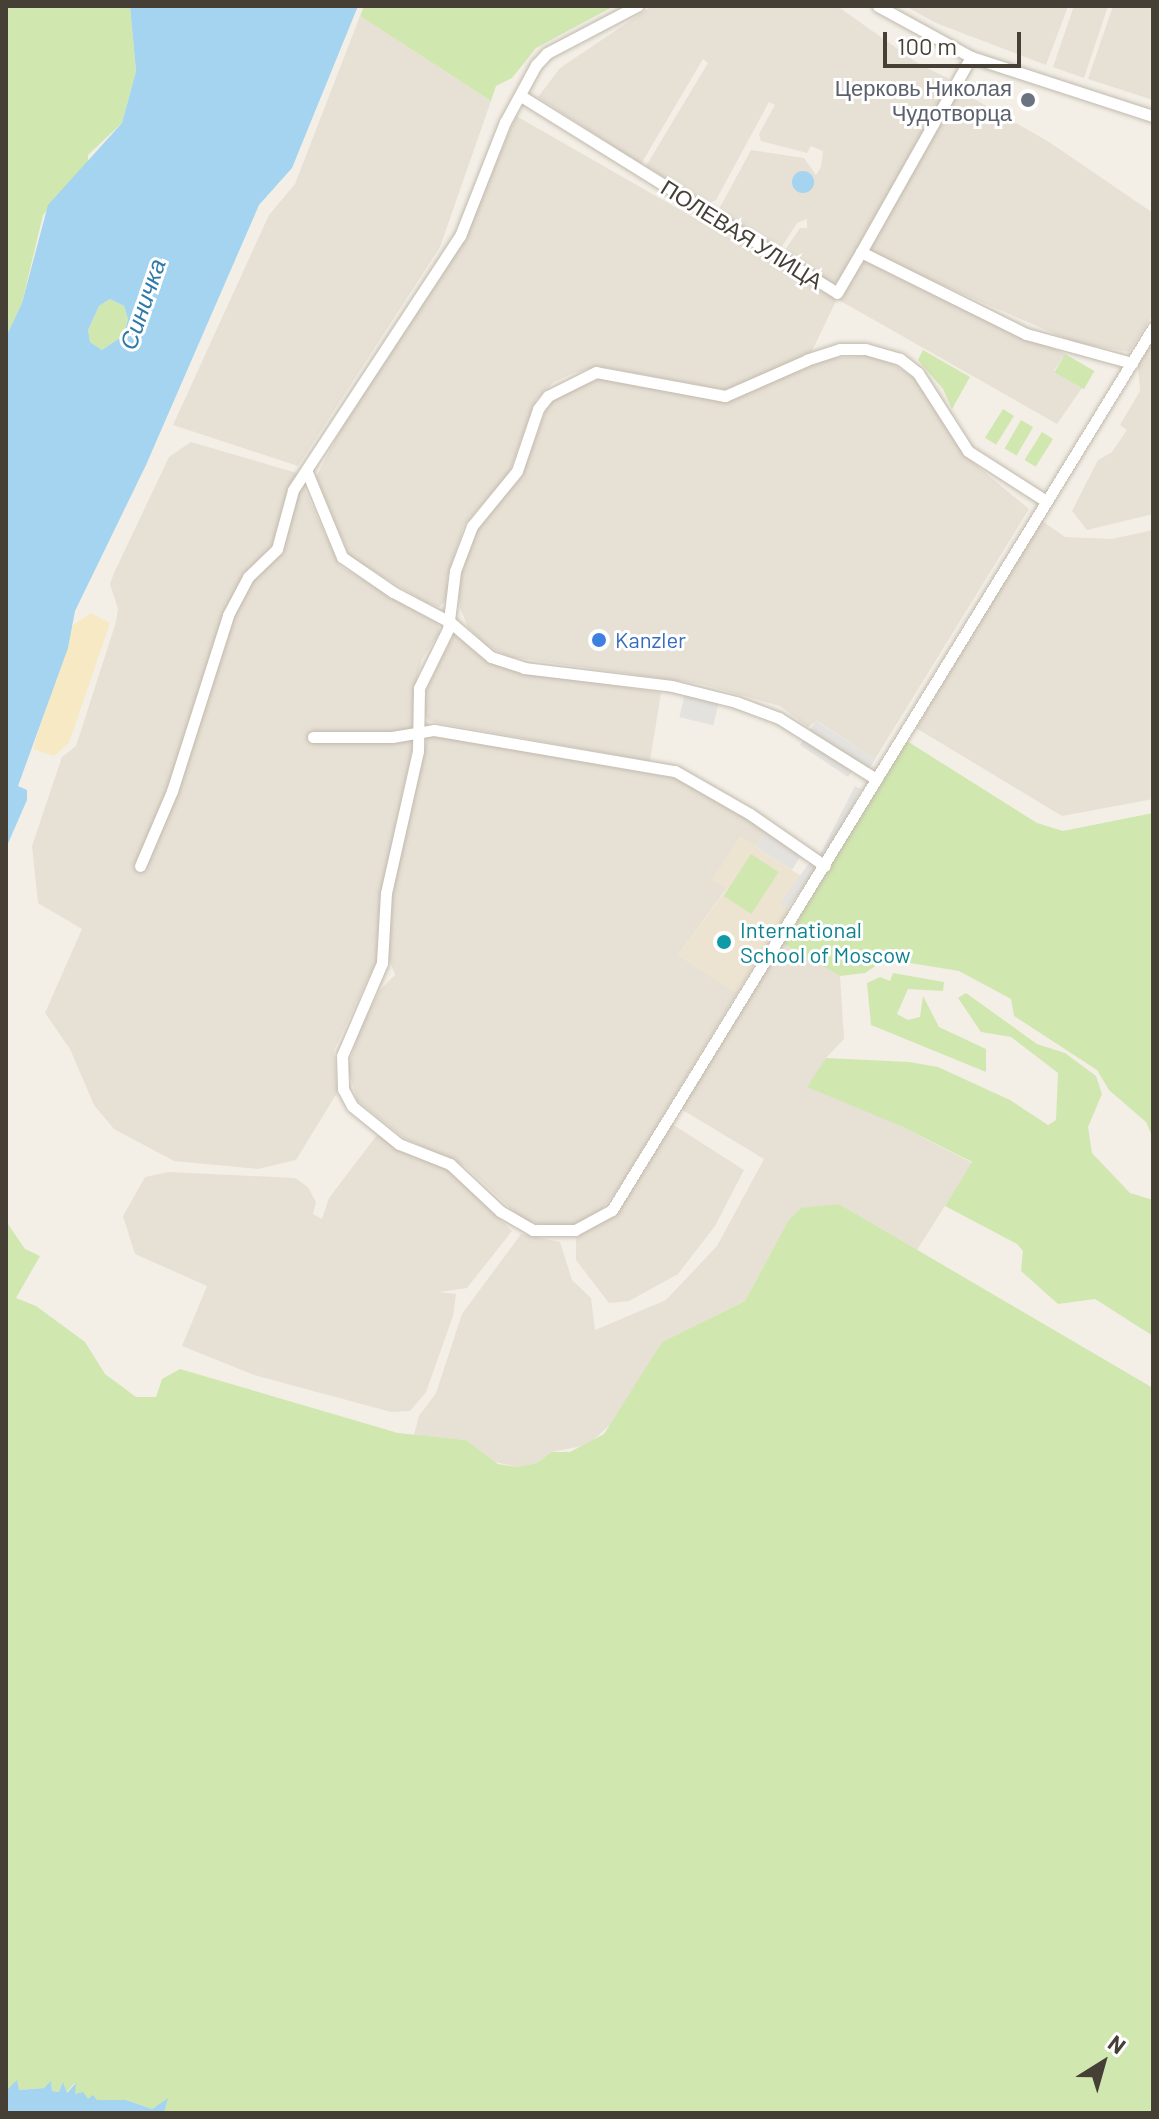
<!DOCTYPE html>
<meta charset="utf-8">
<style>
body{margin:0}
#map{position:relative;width:1159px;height:2119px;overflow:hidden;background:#f3efe7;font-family:Barlow,sans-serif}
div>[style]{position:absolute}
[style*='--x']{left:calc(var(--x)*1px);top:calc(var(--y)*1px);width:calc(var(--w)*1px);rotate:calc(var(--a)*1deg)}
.residential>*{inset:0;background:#e7e0d5}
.education>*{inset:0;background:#ece3d1}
.green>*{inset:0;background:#d1e7b0;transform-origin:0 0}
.sand>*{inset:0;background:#f7e9c3}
.parking>*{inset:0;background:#e4e2df;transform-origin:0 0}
.water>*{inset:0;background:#a4d4ef}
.round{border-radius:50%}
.roads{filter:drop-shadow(0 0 2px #c1b9ac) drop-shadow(0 0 2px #c1b9ac)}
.minor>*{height:11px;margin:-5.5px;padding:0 5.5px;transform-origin:5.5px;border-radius:5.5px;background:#fff}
.dots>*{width:22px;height:22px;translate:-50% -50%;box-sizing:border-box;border:4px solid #fff;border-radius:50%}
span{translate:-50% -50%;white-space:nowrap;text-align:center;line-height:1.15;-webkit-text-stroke:6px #fff;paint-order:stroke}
.worship-label{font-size:22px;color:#5b616d}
.right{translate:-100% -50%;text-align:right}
.street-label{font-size:22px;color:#463f36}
.shop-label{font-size:22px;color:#366cbe}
.left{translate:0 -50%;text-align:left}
.culture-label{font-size:22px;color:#0d838f}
.water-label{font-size:24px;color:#2f7aa8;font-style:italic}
.frame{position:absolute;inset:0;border:8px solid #463f36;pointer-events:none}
.north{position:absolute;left:1063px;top:2023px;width:80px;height:80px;-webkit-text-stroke:6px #fff;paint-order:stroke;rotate:37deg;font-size:22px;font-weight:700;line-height:32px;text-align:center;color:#463f36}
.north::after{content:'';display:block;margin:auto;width:28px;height:36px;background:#463f36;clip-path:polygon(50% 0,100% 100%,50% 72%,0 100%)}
.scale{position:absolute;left:883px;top:32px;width:138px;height:36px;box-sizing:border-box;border:4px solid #463f36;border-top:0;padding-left:10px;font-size:24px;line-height:28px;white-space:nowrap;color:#463f36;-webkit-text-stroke:6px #fff;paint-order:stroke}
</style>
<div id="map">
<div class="residential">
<div style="clip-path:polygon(652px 6px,837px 6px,922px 66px,948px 78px,950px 86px,838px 281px,830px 284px,783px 253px,800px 228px,807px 228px,807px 219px,797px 223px,779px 251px,718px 211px,751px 150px,804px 158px,816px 175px,821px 167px,823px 151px,811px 146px,807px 153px,761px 141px,759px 134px,775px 105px,769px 102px,716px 200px,706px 204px,646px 166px,708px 63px,703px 59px,641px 164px,538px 97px,560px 68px)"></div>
<div style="clip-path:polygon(905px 6px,1067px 6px,1067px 9px,1046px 65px,936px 23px)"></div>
<div style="clip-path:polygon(1074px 6px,1108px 6px,1084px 78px,1053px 67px)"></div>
<div style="clip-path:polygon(1113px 6px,1153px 6px,1153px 100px,1088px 79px)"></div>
<div style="clip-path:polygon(360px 16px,491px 101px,440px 247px,298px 466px,173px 425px,269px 215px,295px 184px)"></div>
<div style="clip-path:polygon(957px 89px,1049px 142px,1153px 213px,1153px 314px,1129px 352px,1074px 342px,866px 252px)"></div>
<div style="clip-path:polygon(516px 116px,836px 299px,865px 261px,1065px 354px,1054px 371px,1082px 388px,1057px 424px,837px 299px,811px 353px,727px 390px,597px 366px,572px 374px,554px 382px,536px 400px,509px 473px,464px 525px,447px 579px,449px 597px,439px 607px,427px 603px,350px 557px,316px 477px,342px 427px,465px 238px)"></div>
<div style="clip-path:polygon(1153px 341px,1153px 514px,1087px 530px,1072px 511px,1098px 460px,1112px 452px,1127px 430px,1120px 425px,1140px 391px,1138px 365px)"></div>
<div style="clip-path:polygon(866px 356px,891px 363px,913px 377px,933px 400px,965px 456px,1029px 509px,875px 759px,817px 721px,808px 727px,780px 706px,701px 684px,510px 657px,486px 645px,468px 627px,460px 608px,457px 578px,464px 554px,478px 525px,520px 479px,547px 407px,558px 395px,604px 377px,718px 401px,833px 358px)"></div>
<div style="clip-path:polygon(191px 442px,297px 473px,340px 566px,438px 624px,440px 632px,422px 659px,414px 690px,412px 751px,382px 889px,377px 960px,334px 1050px,337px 1093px,296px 1160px,258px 1169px,174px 1161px,114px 1129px,94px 1105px,70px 1049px,45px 1013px,82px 929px,38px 903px,32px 846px,62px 757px,76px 746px,116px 622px,118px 609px,110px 584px,114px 573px,169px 457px)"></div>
<div style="clip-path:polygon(1041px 520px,1065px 537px,1112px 539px,1153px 530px,1153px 799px,1062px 816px,916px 728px)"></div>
<div style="clip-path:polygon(454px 634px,482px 658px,503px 667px,661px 693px,650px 761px,429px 721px,423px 712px,427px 687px)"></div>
<div style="clip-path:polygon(436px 735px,684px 780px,767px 829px,756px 847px,740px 837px,713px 879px,727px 888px,678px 955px,737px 993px,617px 1191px,601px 1210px,577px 1224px,554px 1228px,522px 1219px,465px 1166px,404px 1138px,357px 1100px,348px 1068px,361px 1026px,380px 990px,395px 975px,388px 956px,389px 900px,425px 746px,428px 737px)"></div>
<div style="clip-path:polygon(782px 943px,840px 976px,844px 1039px,826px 1058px,901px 1126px,972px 1163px,917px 1250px,839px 1204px,788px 1221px,745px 1301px,662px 1342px,615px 1420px,588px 1445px,551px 1452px,537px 1463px,518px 1467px,495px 1462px,466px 1440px,414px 1435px,419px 1416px,436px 1393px,462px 1314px,521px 1234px,560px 1242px,572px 1280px,591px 1298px,595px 1330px,666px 1300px,717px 1246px,764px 1159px,681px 1109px)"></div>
<div style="clip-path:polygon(672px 1124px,744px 1170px,715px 1226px,678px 1274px,629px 1301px,609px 1303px,576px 1260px,576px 1237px,618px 1212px)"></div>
<div style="clip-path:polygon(377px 1135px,454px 1173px,512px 1231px,467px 1288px,439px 1292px,456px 1294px,453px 1316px,426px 1392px,410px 1411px,391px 1412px,254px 1375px,182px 1346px,207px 1286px,135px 1254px,123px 1216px,145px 1177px,169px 1172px,295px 1178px,308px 1187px,316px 1202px,313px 1214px,322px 1219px,329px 1198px)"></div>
</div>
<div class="education">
<div style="clip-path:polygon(740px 837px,801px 876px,784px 905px,789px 909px,737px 993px,678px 955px,727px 889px,712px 880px)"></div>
</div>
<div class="green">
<div style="clip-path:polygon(6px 6px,130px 6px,136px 71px,122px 123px,88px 155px,88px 164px,43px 215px,22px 303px,6px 337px)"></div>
<div style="clip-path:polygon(364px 6px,614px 6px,536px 48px,512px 78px,496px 86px,491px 101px,360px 16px)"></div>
<div style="clip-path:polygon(110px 299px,124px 306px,128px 319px,124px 335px,102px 350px,90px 342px,88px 330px,99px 306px)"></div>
<div style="clip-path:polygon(923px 350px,970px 377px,952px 409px,943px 389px,918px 360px)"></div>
<div style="left:1065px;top:354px;width:34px;height:21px;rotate:30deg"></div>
<div style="left:1003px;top:409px;width:13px;height:34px;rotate:32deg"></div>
<div style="left:1021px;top:420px;width:14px;height:33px;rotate:30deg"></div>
<div style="left:1042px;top:432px;width:13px;height:33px;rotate:32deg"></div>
<div style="clip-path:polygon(907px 741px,1037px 823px,1063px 831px,1153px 813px,1153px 1138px,1146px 1122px,1109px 1090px,1097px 1070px,1014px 1016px,1011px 999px,959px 971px,886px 959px,865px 973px,840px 976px,782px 943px)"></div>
<div style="left:751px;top:854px;width:33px;height:50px;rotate:33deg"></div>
<div style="clip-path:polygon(893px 973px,944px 982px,943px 991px,908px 989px,897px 1014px,908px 1020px,920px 1017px,923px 996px,939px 1027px,986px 1049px,986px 1072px,871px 1025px,867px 983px,880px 977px,890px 981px)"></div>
<div style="clip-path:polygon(966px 993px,1037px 1044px,1065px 1053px,1096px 1076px,1102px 1094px,1088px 1127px,1092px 1153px,1130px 1193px,1153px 1200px,1153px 1336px,1095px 1299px,1058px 1304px,1021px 1271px,1023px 1251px,1017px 1244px,945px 1206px,972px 1162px,901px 1126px,807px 1087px,826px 1058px,909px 1062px,938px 1067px,1010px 1100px,1048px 1125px,1056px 1120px,1058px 1073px,1011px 1037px,981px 1032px,958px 998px)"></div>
<div style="clip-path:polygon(839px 1204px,1153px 1388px,1153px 2113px,164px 2113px,167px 2099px,152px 2109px,126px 2100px,88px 2100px,75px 2094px,75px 2083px,66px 2093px,63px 2083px,59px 2092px,52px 2091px,51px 2082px,44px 2088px,18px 2090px,17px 2082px,6px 2091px,8px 1224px,25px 1249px,40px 1256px,16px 1298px,36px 1306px,85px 1342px,105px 1374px,136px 1397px,156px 1397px,162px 1379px,180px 1369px,398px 1433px,466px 1440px,498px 1464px,517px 1467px,537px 1463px,551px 1452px,570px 1452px,604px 1434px,662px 1342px,745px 1301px,788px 1221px,801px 1208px)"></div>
</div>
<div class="sand">
<div style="clip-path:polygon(91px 613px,110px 623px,69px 743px,54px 756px,33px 749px,73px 625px)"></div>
</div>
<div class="parking">
<div style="left:685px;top:693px;width:35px;height:25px;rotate:13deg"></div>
<div style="clip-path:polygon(816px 721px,875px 759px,865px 776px,854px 769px,848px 777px,800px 745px)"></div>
<div style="left:855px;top:786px;width:7px;height:80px;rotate:27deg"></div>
<div style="clip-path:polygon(767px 829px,801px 855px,792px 870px,756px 847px)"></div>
<div style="left:810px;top:862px;width:9px;height:51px;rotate:36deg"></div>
</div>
<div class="water">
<div style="clip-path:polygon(evenodd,130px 6px,358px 6px,292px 168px,259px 205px,146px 465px,75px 611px,68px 648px,18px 786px,27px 790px,27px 800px,6px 848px,6px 337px,22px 303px,48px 205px,122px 123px,136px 71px,130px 6px,110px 299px,124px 306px,128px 319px,124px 335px,102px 350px,90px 342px,88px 330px,99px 306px,110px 299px)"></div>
<div class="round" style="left:792px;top:171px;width:22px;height:22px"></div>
<div style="clip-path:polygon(17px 2080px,19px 2090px,44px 2088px,51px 2081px,52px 2091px,59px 2092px,63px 2082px,67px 2093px,76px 2083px,75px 2094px,83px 2092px,88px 2099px,93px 2095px,97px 2100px,126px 2100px,152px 2109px,168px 2098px,164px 2113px,6px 2113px,6px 2091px)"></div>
</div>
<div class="roads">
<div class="minor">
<div style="--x:878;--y:6;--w:106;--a:28.7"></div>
<div style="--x:971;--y:57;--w:191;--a:18"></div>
<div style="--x:521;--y:96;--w:372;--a:31.9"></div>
<div style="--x:837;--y:293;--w:48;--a:-59.7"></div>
<div style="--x:861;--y:252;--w:184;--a:26.4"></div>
<div style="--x:1026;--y:334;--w:110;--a:15.3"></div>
<div style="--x:861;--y:252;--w:224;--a:-60.6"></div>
<div style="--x:307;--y:472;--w:92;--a:67.6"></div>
<div style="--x:342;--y:557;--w:62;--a:34.5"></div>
<div style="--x:393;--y:592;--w:64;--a:27.8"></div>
<div style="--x:450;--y:622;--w:54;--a:40.5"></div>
<div style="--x:491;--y:657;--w:35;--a:18"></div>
<div style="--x:524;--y:668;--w:149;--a:6.9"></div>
<div style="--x:672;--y:686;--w:66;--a:14"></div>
<div style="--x:736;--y:702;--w:46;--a:20.4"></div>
<div style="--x:779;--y:718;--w:115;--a:32.2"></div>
<div style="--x:1046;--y:501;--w:93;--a:-147.3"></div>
<div style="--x:968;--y:451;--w:93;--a:-122.7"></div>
<div style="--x:918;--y:373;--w:23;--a:-142"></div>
<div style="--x:900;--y:359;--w:36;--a:-164"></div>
<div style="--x:865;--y:349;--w:25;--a:180"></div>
<div style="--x:840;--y:349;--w:35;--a:162"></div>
<div style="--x:807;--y:360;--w:90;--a:156.3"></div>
<div style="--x:725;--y:396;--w:131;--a:-169.5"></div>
<div style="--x:596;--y:372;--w:54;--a:153.4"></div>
<div style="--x:548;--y:396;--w:16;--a:128"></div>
<div style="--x:538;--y:409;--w:65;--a:108.7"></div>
<div style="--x:517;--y:471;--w:71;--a:129.3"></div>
<div style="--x:472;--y:526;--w:48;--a:110.7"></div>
<div style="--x:455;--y:571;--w:58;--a:96.9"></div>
<div style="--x:448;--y:629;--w:66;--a:116.2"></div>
<div style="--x:419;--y:688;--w:63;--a:90.9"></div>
<div style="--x:418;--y:751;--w:146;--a:102.7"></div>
<div style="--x:386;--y:893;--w:70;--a:93.3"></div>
<div style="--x:382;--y:963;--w:101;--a:113.3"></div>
<div style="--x:342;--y:1056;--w:33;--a:88"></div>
<div style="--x:343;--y:1089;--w:19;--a:62"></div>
<div style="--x:352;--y:1106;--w:60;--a:39"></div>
<div style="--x:399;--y:1144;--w:55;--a:21.4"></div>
<div style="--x:450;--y:1164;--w:69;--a:43.2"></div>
<div style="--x:500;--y:1211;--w:38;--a:30"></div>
<div style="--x:533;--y:1230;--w:42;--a:0"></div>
<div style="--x:575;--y:1230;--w:42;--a:-28.4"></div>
<div style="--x:612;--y:1210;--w:1035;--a:-58.48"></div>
<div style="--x:313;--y:737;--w:79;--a:0"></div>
<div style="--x:392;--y:737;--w:43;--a:-9.5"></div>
<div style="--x:434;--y:730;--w:244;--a:9.7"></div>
<div style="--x:675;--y:771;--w:86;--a:29.8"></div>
<div style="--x:750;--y:814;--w:91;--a:34.7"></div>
<div style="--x:140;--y:866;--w:82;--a:-66.9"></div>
<div style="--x:172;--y:791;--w:185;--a:-72.3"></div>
<div style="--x:228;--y:615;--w:43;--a:-62.2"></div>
<div style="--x:248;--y:577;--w:40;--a:-44"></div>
<div style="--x:277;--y:549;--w:61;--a:-74.8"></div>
<div style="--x:293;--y:490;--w:304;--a:-56.7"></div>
<div style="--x:460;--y:236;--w:123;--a:-68.5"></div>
<div style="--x:505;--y:122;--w:65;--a:-61.5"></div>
<div style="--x:536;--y:65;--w:16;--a:-47"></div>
<div style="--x:547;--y:53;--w:102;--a:-27.6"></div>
</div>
</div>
<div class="dots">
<div style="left:1028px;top:100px;background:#6b7280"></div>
<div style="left:599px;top:640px;background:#3f7fe0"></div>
<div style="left:724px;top:942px;background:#0f9aa8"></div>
</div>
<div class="worship-label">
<span class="right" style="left:1012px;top:100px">Церковь Николая<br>Чудотворца</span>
</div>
<div class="street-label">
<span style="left:742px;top:234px;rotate:32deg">ПОЛЕВАЯ УЛИЦА</span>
</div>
<div class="shop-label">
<span class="left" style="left:615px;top:640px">Kanzler</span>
</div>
<div class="culture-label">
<span class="left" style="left:740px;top:942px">International<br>School of Moscow</span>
</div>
<div class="water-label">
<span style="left:142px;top:304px;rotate:-71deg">Синичка</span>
</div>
<div class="frame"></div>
<div class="north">N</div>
<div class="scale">100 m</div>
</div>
